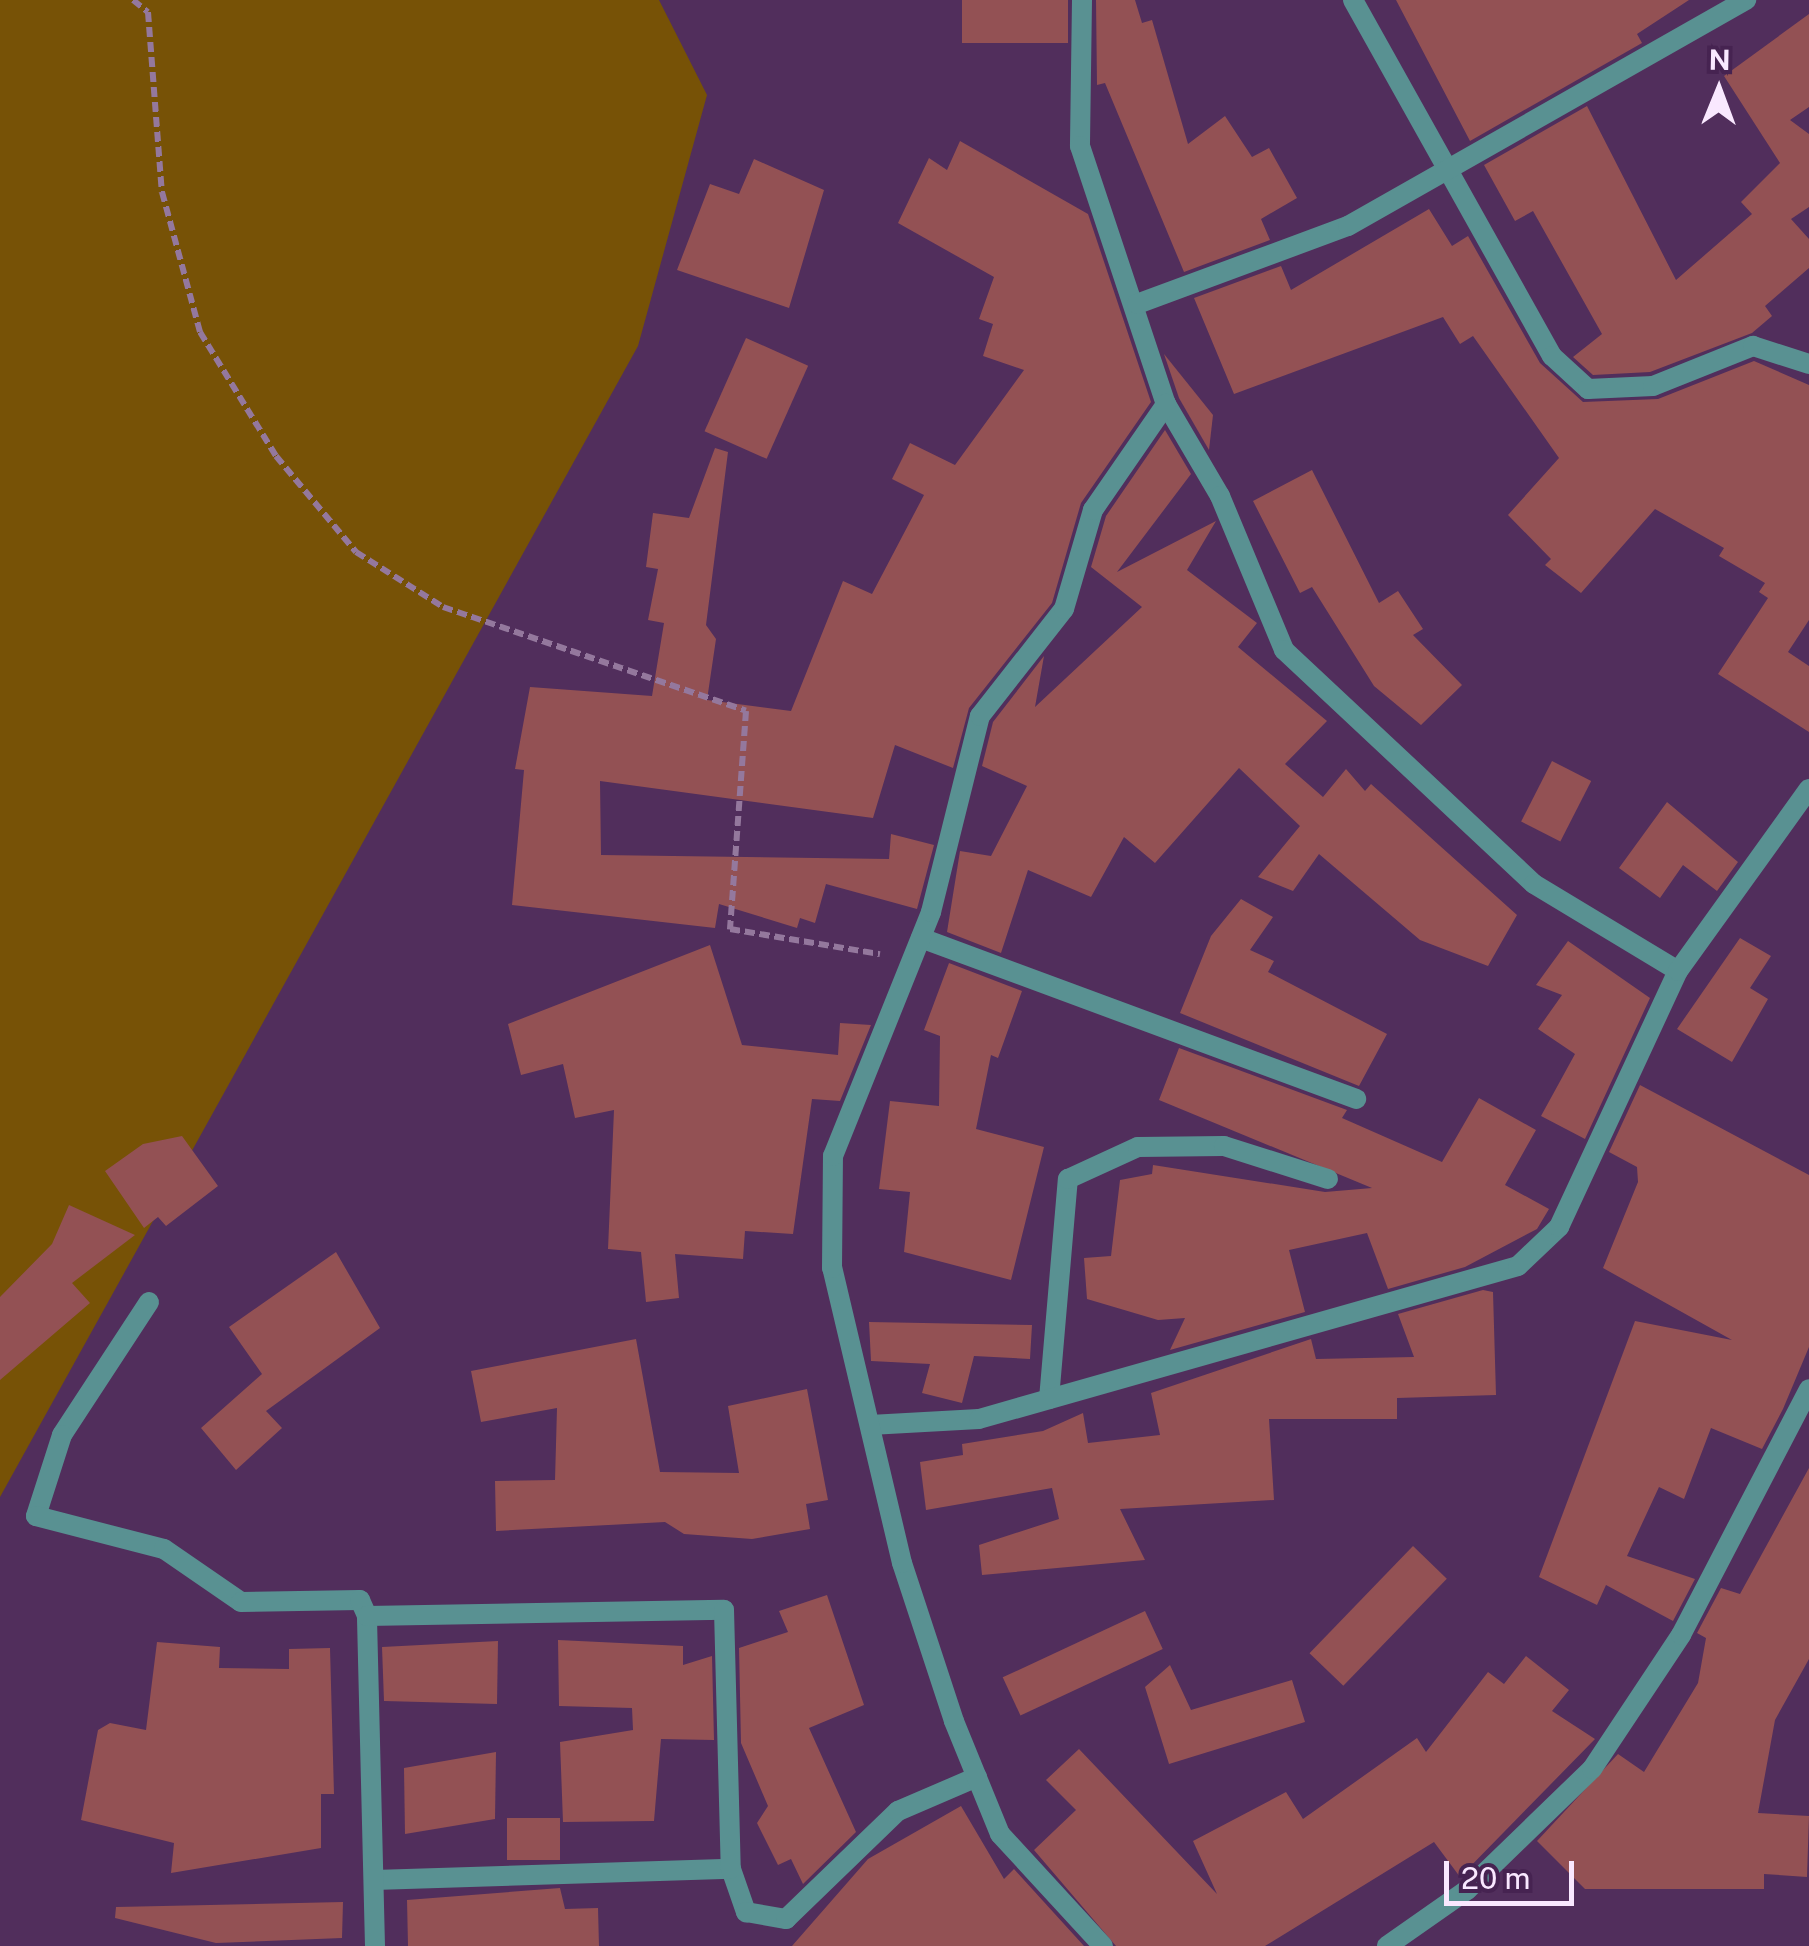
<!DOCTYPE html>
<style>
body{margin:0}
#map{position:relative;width:1809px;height:1946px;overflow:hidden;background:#512e5c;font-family:"Public Sans",sans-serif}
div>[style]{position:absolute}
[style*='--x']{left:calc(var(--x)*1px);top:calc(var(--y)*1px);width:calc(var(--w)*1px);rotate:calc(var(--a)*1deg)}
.green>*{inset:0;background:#775206}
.building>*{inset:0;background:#935154;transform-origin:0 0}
.path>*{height:6px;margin-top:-3px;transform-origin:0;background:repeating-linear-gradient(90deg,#94789d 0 10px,transparent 0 15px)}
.street>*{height:20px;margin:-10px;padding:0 10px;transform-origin:10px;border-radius:10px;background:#599192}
span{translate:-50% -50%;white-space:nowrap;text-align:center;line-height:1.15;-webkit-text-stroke:8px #462351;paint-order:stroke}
.north{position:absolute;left:1669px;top:40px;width:100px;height:100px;-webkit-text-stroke:8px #462351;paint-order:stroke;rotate:1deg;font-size:28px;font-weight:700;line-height:40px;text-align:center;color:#f9e8ff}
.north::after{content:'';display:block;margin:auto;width:35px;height:45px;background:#f9e8ff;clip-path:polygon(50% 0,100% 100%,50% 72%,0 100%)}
.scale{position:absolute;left:1444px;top:1861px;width:130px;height:45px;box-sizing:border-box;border:5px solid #f9e8ff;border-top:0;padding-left:12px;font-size:30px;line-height:35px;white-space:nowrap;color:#f9e8ff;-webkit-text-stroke:8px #462351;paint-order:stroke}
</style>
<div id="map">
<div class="green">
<div style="clip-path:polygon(0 0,659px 0,707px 95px,638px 346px,0 1497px)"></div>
</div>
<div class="building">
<div style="left:962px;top:0;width:106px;height:43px"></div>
<div style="clip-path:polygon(1096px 0,1135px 0,1142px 23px,1152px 20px,1188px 144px,1225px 116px,1252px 157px,1269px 148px,1297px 198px,1261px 219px,1270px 240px,1184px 272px,1105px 83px,1097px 85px)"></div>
<div style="clip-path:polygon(1396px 0,1689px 0,1637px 34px,1642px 43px,1470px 141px)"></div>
<div style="clip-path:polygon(1809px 14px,1809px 107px,1790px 120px,1809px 134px,1809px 207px,1791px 219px,1809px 239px,1809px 268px,1765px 306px,1772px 316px,1752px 333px,1650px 372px,1593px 375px,1573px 357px,1602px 334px,1533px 211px,1515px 221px,1484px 165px,1587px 106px,1676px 280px,1752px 214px,1741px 202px,1780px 163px,1724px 76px)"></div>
<div style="clip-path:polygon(960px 141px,1088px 214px,1151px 402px,1081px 503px,1052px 603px,969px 708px,953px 768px,895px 745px,873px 818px,600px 781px,601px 855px,889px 859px,891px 834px,934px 845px,917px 909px,826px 884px,815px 923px,800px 918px,797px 928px,719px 904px,715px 928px,512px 905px,524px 770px,515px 769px,530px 687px,652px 696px,664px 623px,648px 620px,658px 569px,646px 567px,653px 513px,689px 518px,715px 448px,728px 452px,706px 625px,716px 639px,707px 700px,791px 711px,843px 581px,872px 594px,924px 495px,892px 479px,910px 443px,955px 465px,1024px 370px,983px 356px,993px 324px,979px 319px,994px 277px,898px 223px,929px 158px,947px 170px)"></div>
<div style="clip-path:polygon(754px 159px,824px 190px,789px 308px,677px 270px,710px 184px,739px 194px)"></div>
<div style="clip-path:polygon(1429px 209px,1452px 246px,1468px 236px,1540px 363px,1583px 402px,1658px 399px,1754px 361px,1809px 385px,1809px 620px,1788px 652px,1809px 666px,1809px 732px,1718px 674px,1768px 598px,1759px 592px,1765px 583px,1719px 556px,1724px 548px,1655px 509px,1581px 593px,1545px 565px,1551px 559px,1508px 515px,1559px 458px,1473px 336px,1460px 344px,1443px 317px,1234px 394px,1194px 298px,1281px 266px,1291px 290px)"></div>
<div style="left:746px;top:338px;width:68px;height:102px;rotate:24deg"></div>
<div style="clip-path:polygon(1164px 354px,1213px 415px,1209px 450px,1179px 398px)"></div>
<div style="clip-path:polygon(1165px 430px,1191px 474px,1117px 572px,1216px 521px,1187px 570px,1257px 623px,1238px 647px,1327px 721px,1285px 764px,1323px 797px,1346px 769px,1365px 791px,1371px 784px,1517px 915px,1488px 966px,1420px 940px,1319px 854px,1293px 891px,1258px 877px,1300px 826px,1239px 768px,1155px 863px,1124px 837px,1091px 897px,1028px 870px,1001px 953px,947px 932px,960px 851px,991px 856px,1027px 786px,982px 766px,993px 722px,1044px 656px,1035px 707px,1142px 607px,1091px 567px,1106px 516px)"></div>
<div style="clip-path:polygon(1312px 470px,1379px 603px,1398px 591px,1423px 629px,1413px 635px,1462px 685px,1421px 725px,1374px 686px,1312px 587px,1300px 593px,1253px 501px)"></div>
<div style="left:1552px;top:761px;width:44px;height:68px;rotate:27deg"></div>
<div style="clip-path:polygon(1667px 802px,1738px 862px,1717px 891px,1683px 865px,1660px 898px,1619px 868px)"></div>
<div style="clip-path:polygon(1241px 899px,1273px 917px,1250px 950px,1274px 961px,1268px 972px,1387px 1034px,1359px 1086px,1180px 1013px,1211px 936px)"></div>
<div style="clip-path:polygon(1740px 938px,1771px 956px,1750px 988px,1768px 999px,1732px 1062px,1677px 1029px)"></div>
<div style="clip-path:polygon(1568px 941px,1650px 998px,1585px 1139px,1541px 1116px,1575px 1054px,1538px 1029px,1562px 995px,1536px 985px)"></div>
<div style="clip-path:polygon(710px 945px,742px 1045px,838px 1055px,840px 1023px,871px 1025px,840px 1101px,812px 1099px,793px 1234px,745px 1231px,743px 1259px,675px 1254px,679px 1298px,646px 1302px,641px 1252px,608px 1249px,614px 1110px,575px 1118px,563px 1064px,521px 1075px,508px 1024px)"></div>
<div style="clip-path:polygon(949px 963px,1022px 991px,998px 1058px,991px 1055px,976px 1129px,1044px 1147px,1011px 1280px,904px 1252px,910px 1192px,879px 1189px,890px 1101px,939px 1106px,940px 1036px,924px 1030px)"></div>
<div style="clip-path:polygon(1179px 1048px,1347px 1110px,1342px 1118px,1442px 1162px,1479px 1098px,1536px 1130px,1505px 1185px,1549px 1209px,1537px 1229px,1465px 1267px,1388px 1289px,1367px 1233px,1289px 1250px,1305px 1312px,1170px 1350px,1185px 1318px,1158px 1320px,1087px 1299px,1084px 1258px,1111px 1256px,1120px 1180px,1152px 1174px,1153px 1165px,1325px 1192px,1372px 1188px,1159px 1100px)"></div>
<div style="clip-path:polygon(1640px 1085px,1809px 1175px,1809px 1347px,1783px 1409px,1762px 1449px,1711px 1428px,1684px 1499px,1659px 1487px,1627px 1556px,1695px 1579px,1673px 1621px,1606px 1585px,1597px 1605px,1539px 1577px,1635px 1321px,1732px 1340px,1603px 1268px,1638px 1182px,1637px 1167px,1609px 1152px)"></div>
<div style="clip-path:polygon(182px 1136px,218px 1186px,166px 1226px,158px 1217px,144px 1228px,105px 1171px,143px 1144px)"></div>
<div style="clip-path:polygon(69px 1205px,135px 1235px,72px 1283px,90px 1303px,0 1380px,0 1297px,52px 1244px)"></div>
<div style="clip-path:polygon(336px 1252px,380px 1328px,266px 1411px,282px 1428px,236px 1470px,201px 1428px,262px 1374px,229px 1327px)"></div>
<div style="clip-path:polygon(1483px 1290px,1493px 1292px,1496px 1395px,1397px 1398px,1397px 1419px,1269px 1419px,1274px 1500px,1120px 1509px,1145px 1560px,982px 1575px,979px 1545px,1059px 1519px,1052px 1488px,926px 1510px,920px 1462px,963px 1455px,962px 1444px,1043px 1431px,1083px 1413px,1088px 1443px,1160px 1435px,1151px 1393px,1311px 1339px,1316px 1359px,1414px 1357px,1398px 1314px)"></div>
<div style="clip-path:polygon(869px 1322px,1032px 1325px,1030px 1359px,974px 1356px,962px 1403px,922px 1393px,930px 1364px,871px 1361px)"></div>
<div style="clip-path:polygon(636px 1339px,660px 1472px,739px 1473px,728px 1406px,807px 1389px,828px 1500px,806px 1504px,810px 1529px,752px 1539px,684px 1534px,665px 1522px,496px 1531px,495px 1481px,555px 1480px,557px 1408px,481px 1422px,471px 1371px)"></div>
<div style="clip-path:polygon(1809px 1468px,1809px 1659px,1775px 1720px,1758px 1813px,1809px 1816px,1807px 1877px,1764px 1874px,1764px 1889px,1585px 1889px,1537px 1841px,1618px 1754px,1644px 1772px,1698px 1683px,1706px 1638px,1697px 1633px,1721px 1588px,1740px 1594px)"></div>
<div style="left:1413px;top:1546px;width:47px;height:149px;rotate:44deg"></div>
<div style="clip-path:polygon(827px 1595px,864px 1705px,809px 1728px,856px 1832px,803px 1884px,791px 1859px,778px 1865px,757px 1823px,768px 1806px,741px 1743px,739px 1648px,788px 1632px,779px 1611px)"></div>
<div style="left:1145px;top:1611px;width:42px;height:157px;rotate:65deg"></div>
<div style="clip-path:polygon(558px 1640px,683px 1646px,683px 1665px,712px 1656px,714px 1740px,661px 1739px,654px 1821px,563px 1822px,560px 1742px,633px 1730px,632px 1708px,559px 1706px)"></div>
<div style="clip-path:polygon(498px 1641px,497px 1704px,384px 1701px,382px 1647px)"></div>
<div style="clip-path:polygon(157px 1642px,220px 1647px,219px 1668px,289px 1669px,289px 1649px,330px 1648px,334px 1794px,321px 1794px,321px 1848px,171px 1873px,174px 1843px,81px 1820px,98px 1730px,110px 1723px,146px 1730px)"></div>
<div style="clip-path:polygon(1526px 1656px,1569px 1690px,1552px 1711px,1595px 1739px,1460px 1877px,1434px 1842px,1265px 1946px,1116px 1946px,1034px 1850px,1076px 1810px,1046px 1780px,1079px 1749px,1217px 1894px,1193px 1841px,1286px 1792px,1303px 1819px,1417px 1738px,1426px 1752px,1488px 1672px,1504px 1684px)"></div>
<div style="clip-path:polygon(1170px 1665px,1191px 1710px,1292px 1680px,1305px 1722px,1169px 1764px,1145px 1687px)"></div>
<div style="clip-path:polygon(496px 1752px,495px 1819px,405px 1834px,404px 1768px)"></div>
<div style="clip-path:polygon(961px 1806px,1004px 1879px,1014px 1869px,1084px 1946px,792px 1946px,868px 1859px)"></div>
<div style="left:560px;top:1818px;width:42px;height:53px;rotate:90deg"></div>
<div style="clip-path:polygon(560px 1888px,565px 1909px,598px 1908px,599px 1946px,408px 1946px,407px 1900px)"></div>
<div style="clip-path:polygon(343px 1902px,342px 1938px,216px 1943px,115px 1918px,116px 1907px)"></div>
</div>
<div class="path">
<div style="--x:133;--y:0;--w:19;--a:39"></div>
<div style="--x:148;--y:12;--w:181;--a:85.6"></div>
<div style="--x:162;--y:192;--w:145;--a:74.8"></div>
<div style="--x:200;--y:332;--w:145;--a:58.5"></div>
<div style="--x:276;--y:456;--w:125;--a:50.2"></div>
<div style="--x:356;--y:552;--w:103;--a:32.3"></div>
<div style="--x:443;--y:607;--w:320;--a:18.9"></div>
<div style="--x:746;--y:711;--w:219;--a:94.2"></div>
<div style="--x:730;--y:929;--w:152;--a:9.5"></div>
</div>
<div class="street">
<div style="--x:1082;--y:0;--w:146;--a:90.8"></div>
<div style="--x:1080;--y:146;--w:272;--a:71.6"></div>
<div style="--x:1166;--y:404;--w:107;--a:59.6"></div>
<div style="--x:1220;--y:496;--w:167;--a:67.4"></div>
<div style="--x:1284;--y:650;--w:342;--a:43.1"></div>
<div style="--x:1534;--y:884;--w:168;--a:31.1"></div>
<div style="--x:1353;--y:0;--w:408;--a:60.8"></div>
<div style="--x:1552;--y:356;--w:49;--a:42.5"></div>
<div style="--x:1588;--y:389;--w:65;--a:-2.6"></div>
<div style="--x:1653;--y:386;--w:108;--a:-21.8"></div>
<div style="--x:1753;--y:346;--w:59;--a:17.8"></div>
<div style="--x:1137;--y:304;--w:225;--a:-20.3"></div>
<div style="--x:1348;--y:226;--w:458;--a:-29.6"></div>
<div style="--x:921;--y:938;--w:464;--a:20.3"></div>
<div style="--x:149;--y:1302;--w:159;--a:123.2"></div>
<div style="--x:62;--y:1435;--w:85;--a:107.8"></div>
<div style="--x:36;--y:1516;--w:132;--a:14.5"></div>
<div style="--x:164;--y:1549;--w:93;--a:34.5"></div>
<div style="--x:241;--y:1602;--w:119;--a:-1"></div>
<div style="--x:360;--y:1600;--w:17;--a:66"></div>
<div style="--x:1049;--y:1399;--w:221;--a:-85.1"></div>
<div style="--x:1068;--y:1179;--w:77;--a:-24.6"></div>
<div style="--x:1138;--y:1147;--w:86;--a:-0.7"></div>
<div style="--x:1224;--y:1146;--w:109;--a:17.6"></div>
<div style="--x:870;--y:1425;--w:109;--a:-3.2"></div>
<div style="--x:979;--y:1419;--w:560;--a:-15.85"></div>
<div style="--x:1518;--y:1266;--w:57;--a:-43.6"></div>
<div style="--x:1559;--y:1227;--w:282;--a:-65.1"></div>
<div style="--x:1678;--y:971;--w:224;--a:-54.3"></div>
<div style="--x:374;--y:1880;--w:357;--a:-1.8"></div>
<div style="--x:731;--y:1869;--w:46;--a:70.8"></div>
<div style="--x:746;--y:1912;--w:41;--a:9.9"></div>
<div style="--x:786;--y:1919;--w:156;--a:-44"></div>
<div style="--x:898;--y:1811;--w:86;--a:-23.3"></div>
<div style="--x:375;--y:1946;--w:330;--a:-91.4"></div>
<div style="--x:367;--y:1616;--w:357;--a:-1"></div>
<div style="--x:724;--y:1610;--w:259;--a:88.5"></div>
<div style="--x:1103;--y:1946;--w:152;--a:-132.6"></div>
<div style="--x:1000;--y:1834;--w:122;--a:-112.2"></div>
<div style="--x:954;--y:1721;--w:166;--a:-108.2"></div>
<div style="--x:902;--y:1563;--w:303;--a:-103.3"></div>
<div style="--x:832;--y:1268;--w:112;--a:-89.5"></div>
<div style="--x:833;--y:1156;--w:263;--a:-68.1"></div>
<div style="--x:931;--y:912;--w:202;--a:-76"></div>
<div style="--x:980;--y:716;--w:136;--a:-51.9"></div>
<div style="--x:1064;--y:609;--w:103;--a:-73.7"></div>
<div style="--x:1093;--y:510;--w:129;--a:-55.4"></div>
<div style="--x:1387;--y:1946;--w:98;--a:-35"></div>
<div style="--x:1467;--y:1890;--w:174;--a:-44.1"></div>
<div style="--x:1592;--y:1769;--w:161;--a:-56.4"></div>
<div style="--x:1681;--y:1635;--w:277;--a:-62.5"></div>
</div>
<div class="north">N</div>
<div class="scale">20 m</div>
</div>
